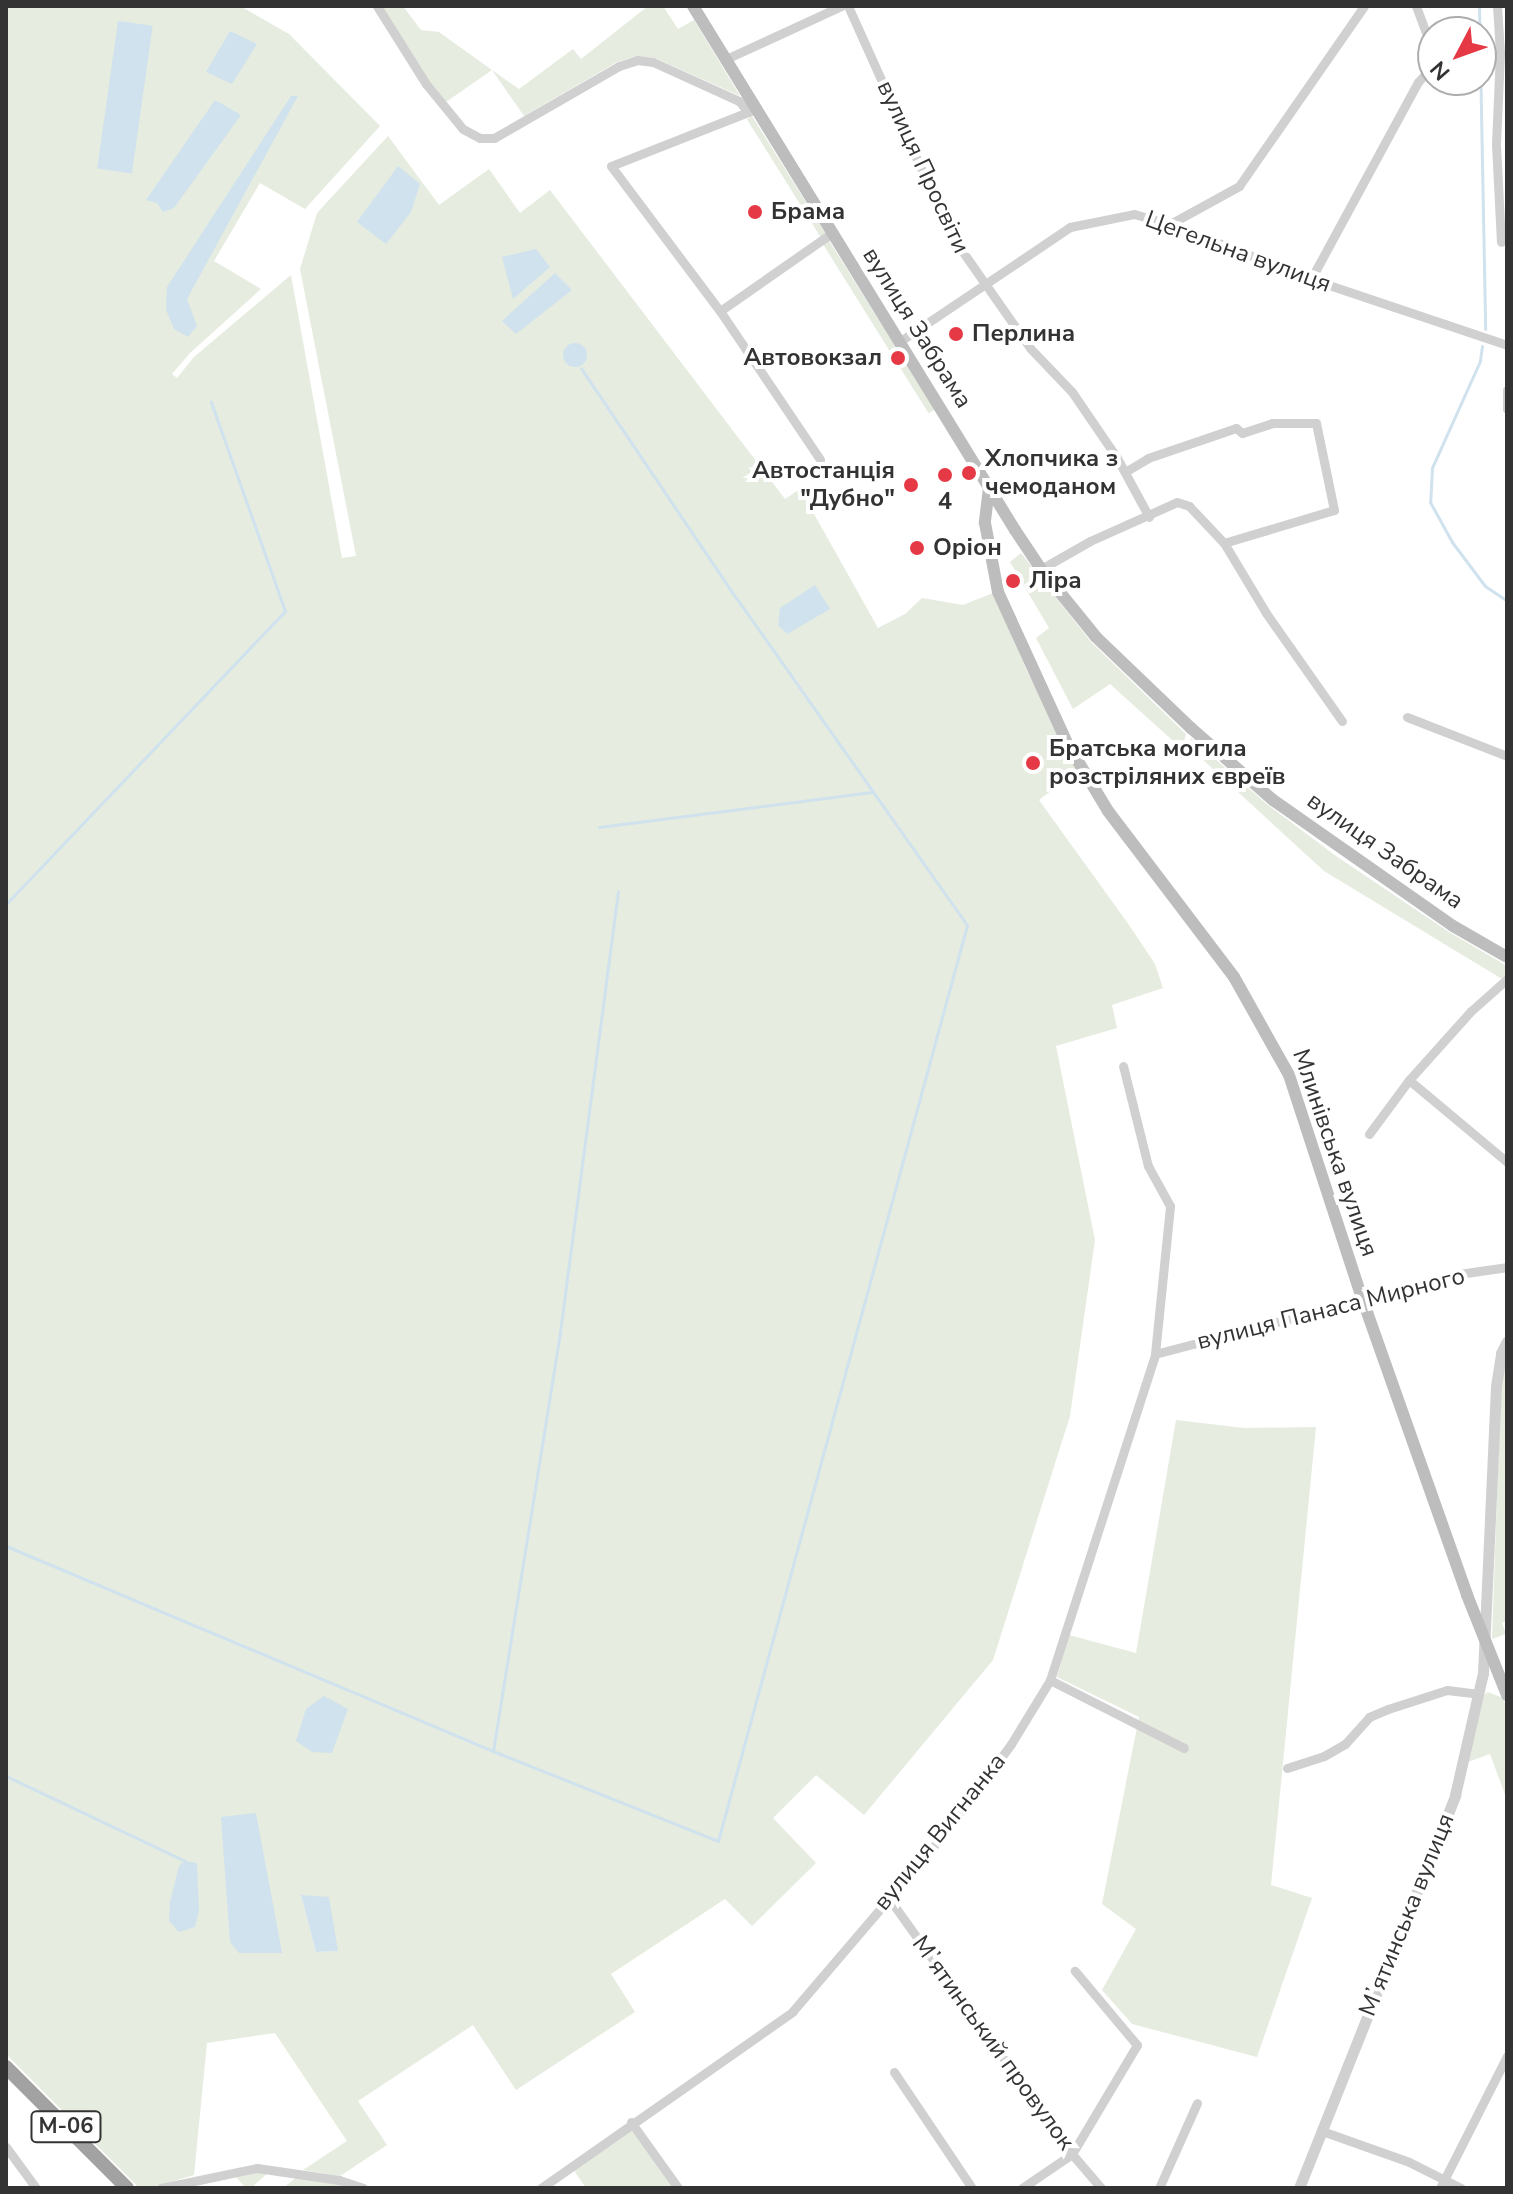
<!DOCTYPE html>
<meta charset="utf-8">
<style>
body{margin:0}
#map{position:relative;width:1513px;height:2194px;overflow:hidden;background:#fff;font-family:"Nunito Sans",sans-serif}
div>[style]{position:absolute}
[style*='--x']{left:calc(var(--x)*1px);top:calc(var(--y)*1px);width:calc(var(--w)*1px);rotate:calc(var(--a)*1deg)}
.green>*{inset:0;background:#e6ecdf;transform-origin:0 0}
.water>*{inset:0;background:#cfe2ee;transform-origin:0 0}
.round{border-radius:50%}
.stream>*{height:3px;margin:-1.5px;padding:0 1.5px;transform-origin:1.5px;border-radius:1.5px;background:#cfe2ee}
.minor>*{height:9px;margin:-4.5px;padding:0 4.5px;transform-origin:4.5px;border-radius:4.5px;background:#d0d0d0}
.tertiary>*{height:11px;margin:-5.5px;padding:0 5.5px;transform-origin:5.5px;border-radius:5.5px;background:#d0d0d0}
.secondary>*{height:12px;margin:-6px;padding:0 6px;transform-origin:6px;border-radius:6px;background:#bdbdbd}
.trunk>*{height:14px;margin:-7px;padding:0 7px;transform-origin:7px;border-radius:7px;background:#a2a2a2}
.dots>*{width:22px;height:22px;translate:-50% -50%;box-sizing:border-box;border:4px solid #fff;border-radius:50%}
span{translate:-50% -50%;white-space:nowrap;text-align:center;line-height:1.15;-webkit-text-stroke:8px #fff;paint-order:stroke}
.shield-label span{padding:2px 6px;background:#fff;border:2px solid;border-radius:6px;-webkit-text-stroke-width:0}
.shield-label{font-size:22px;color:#333;font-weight:700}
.street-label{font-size:24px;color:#333}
.poi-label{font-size:24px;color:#333;font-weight:700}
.left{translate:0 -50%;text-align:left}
.right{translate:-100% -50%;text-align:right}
.frame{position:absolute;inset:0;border:8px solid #333;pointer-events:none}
.north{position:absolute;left:1417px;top:16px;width:80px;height:80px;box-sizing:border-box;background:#fff;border:2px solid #adadad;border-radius:50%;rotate:229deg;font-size:22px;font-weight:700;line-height:32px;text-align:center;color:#333}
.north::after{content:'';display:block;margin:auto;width:28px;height:36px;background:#e63946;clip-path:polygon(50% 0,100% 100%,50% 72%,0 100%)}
</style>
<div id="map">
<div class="green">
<div style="clip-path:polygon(evenodd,6px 6px,240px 6px,289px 34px,380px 126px,305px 209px,260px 183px,214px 261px,261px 289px,190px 353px,172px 374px,177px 378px,194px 357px,291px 275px,342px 558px,356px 556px,300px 269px,317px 213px,388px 136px,439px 205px,489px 169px,520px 213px,550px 190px,785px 499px,800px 489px,878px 628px,905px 614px,922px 598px,963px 605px,993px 593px,1027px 671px,1078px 770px,1039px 800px,1129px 925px,1155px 964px,1163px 988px,1112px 1005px,1117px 1028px,1056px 1046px,1095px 1240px,1070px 1416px,993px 1660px,864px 1815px,816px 1775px,773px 1818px,816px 1863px,752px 1926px,725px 1899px,611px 1974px,635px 2012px,516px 2090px,473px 2025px,358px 2101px,387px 2145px,340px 2176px,303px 2170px,347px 2141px,275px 2033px,207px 2043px,194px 2175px,151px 2188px,139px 2188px,6px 2054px,6px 6px,301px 1895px,338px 1951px,337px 1951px,316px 1952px,301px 1895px)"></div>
<div style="clip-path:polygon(382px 6px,403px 6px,421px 30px,439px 32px,492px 70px,519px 89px,573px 49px,581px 59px,648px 6px,663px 6px,678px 29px,694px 20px,740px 96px,655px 58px,636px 56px,617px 62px,524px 116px,492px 70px,446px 102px,429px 82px)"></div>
<div style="left:752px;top:116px;width:140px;height:6px;rotate:58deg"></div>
<div style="left:828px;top:239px;width:201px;height:7px;rotate:58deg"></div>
<div style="clip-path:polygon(1021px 553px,1091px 642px,1186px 734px,1182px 749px,1110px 684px,1073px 709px,1036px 638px,1049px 628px,1010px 562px)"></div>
<div style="clip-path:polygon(1191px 738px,1268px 805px,1336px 856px,1449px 932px,1507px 966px,1507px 973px,1502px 979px,1324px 871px,1189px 747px)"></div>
<div style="clip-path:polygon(1507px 1352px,1507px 1621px,1502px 1623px,1506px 1634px,1492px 1639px,1501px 1386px)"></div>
<div style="clip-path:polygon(1176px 1420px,1244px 1428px,1316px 1427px,1271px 1885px,1312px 1898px,1257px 2057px,1132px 2024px,1102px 1990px,1136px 1929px,1102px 1904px,1139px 1717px,1057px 1677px,1069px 1635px,1136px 1653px)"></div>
<div style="clip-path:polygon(1488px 1692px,1503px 1698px,1507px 1709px,1507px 1800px,1490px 1754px,1468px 1762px,1484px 1695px)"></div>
<div style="clip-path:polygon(631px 2127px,674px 2188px,586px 2188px,573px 2169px)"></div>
<div style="clip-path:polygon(257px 2172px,268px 2173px,251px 2188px,246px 2188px,235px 2176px)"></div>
<div style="clip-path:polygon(297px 2177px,338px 2184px,352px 2188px,283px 2188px)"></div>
</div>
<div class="water">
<div style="left:118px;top:21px;width:35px;height:149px;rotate:8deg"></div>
<div style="clip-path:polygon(230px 31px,257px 44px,232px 84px,206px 72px)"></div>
<div style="clip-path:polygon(291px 96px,298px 96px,187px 299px,197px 326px,188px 337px,174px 329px,166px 310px,167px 287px)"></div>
<div style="clip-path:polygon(215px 100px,241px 115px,174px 208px,163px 212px,157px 203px,146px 200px)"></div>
<div style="clip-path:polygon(398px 166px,420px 184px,411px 212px,386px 244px,357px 222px)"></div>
<div style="clip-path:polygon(536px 249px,550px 267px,513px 299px,502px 257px)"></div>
<div style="clip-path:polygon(555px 273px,572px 290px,516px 334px,502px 321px)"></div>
<div class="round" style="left:563px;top:343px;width:24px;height:24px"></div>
<div style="clip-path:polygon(815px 585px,830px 609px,787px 634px,778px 625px,780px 608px)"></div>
<div style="clip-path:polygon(324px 1696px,348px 1709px,332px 1753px,312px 1752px,296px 1741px,306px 1709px)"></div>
<div style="clip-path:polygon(256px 1813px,282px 1953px,239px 1953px,230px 1942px,221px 1817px)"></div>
<div style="clip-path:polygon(185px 1861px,197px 1863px,199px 1911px,195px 1927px,179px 1932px,169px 1921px,170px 1902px,179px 1866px)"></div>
<div style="clip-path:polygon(301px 1895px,329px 1897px,338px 1951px,316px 1952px)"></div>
</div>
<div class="stream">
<div style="--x:1479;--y:6;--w:323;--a:88.9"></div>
<div style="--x:1482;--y:346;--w:15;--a:98"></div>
<div style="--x:1480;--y:361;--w:117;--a:114.2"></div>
<div style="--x:1432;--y:468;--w:34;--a:93"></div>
<div style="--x:1430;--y:502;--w:46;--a:61.2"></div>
<div style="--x:1452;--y:542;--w:55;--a:53.1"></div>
<div style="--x:1485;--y:586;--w:27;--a:34"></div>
<div style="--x:599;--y:827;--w:275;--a:-7.3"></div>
<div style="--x:6;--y:904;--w:405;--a:-46.4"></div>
<div style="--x:285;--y:611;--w:222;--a:-109.5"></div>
<div style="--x:6;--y:1546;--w:528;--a:22.83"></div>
<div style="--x:493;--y:1751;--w:242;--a:21.8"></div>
<div style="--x:718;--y:1841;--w:949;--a:-74.79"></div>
<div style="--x:967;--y:925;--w:400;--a:-125.2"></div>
<div style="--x:736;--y:598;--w:277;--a:-124"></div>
<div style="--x:493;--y:1751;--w:424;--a:-80.9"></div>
<div style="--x:560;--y:1332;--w:444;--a:-82.5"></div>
<div style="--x:6;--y:1776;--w:198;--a:25.4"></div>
</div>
<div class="minor">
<div style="--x:377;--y:6;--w:92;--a:57.9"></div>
<div style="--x:426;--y:84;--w:58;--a:50.6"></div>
<div style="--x:463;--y:129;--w:19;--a:28"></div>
<div style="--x:480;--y:138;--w:14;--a:0"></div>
<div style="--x:494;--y:138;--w:144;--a:-29.9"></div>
<div style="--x:619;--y:66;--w:19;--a:-18"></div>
<div style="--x:637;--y:60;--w:16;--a:7"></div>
<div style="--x:653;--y:62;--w:94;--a:24.4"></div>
<div style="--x:739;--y:101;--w:14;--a:51"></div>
<div style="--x:748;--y:112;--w:5;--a:-22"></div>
<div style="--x:848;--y:6;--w:251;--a:65.8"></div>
<div style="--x:951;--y:235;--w:138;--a:55"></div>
<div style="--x:1030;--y:348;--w:61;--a:46.3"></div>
<div style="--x:1072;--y:392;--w:80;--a:55.7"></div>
<div style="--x:1117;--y:458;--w:67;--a:61.5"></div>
<div style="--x:1416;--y:6;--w:49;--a:69.7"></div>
<div style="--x:1497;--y:6;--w:47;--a:86.3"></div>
<div style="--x:1500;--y:53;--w:91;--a:92.5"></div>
<div style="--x:1496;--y:144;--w:98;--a:87.1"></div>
<div style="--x:726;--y:59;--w:127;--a:-24.7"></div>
<div style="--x:748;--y:112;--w:147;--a:158.5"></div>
<div style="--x:611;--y:166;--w:181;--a:53.1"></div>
<div style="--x:720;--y:311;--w:179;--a:56"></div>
<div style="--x:1170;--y:224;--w:79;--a:-28.8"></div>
<div style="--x:1239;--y:186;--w:219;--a:-55.2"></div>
<div style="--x:1311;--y:279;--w:224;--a:-61.5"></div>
<div style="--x:1418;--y:82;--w:22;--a:-47"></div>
<div style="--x:720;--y:311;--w:136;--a:-34.9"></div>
<div style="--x:899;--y:342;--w:206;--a:-33.9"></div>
<div style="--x:1070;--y:227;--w:65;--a:-11.5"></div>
<div style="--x:1134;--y:214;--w:37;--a:16"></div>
<div style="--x:1170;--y:224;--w:151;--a:21.3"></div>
<div style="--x:1311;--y:279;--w:207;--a:18.6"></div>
<div style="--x:1507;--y:390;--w:19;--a:90"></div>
<div style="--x:1125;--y:472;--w:27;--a:-31"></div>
<div style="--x:1148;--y:458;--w:93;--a:-18.8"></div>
<div style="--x:1236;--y:428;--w:8;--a:40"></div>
<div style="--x:1242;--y:433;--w:32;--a:-18"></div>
<div style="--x:1272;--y:423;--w:44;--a:0"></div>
<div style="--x:1316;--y:423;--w:89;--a:78.3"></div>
<div style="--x:1334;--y:510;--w:115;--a:163.3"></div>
<div style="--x:1041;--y:569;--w:56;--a:-29.7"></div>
<div style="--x:1090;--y:541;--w:95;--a:-24.1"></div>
<div style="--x:1177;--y:502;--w:13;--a:18"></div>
<div style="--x:1189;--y:506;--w:51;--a:46.6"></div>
<div style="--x:1224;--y:543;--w:82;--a:59"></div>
<div style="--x:1266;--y:613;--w:132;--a:54.9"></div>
<div style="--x:1407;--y:717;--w:107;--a:21.3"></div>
<div style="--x:1409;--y:1080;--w:128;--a:39.9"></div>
<div style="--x:1369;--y:1134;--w:67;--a:-53.5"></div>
<div style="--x:1409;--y:1080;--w:93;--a:-48.1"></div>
<div style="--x:1471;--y:1011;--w:48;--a:-41.6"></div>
<div style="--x:1155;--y:1354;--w:314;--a:-14.7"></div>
<div style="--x:1459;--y:1274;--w:49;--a:-8.3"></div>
<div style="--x:1050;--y:1680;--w:150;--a:26.9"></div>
<div style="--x:1287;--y:1768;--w:39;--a:-18"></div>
<div style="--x:1324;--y:1756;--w:24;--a:-30"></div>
<div style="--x:1345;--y:1744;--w:36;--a:-48"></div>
<div style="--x:1369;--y:1717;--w:21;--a:-23"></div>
<div style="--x:1388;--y:1709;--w:62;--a:-17.9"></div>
<div style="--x:1447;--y:1690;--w:32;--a:7"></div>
<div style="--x:888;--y:1897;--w:316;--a:54.4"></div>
<div style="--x:1072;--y:2154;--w:45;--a:49.5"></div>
<div style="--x:894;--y:2072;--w:140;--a:56.1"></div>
<div style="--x:631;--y:2122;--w:81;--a:54.5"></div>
<div style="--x:1322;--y:2131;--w:92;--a:19.6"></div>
<div style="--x:1409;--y:2162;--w:58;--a:26.6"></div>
<div style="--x:6;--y:2147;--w:51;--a:53.8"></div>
<div style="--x:161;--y:2188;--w:98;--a:-11.8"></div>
<div style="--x:257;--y:2168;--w:83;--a:8.3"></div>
<div style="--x:339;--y:2180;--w:25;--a:18"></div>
<div style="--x:541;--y:2188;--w:307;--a:-35"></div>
<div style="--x:792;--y:2012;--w:235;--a:-49.5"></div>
<div style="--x:945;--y:1833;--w:111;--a:-53.4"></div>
<div style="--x:1011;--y:1744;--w:75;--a:-58.6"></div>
<div style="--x:1050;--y:1680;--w:342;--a:-72.1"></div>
<div style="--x:1155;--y:1354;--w:149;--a:-84.2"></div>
<div style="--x:1170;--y:1206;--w:46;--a:-118.8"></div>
<div style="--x:1148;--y:1166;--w:103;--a:-104"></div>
<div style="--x:1022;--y:2188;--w:60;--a:-34.2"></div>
<div style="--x:1072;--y:2154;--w:127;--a:-59.2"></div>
<div style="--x:1137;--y:2045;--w:97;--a:-130"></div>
<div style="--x:1159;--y:2188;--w:93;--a:-65.9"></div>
<div style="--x:1440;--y:2188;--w:148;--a:-63.1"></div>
</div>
<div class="tertiary">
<div style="--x:1299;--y:2188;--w:423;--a:-68.3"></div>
<div style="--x:1455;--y:1795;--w:125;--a:-77.1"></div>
<div style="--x:1483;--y:1673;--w:287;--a:-87.4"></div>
<div style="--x:1496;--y:1386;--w:33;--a:-81"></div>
<div style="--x:1501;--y:1353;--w:13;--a:-63"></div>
</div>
<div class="secondary">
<div style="--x:693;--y:6;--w:615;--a:58.43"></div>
<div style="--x:1015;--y:530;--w:47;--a:56.3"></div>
<div style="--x:1041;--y:569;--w:87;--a:51"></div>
<div style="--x:1096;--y:637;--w:132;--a:43.8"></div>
<div style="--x:1191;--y:728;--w:109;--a:41.3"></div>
<div style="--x:1273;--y:800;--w:220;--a:35"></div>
<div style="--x:1453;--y:926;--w:62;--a:29.9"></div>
<div style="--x:989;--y:488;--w:35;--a:97"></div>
<div style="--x:985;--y:523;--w:70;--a:79.3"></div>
<div style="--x:998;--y:592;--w:166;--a:65.4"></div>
<div style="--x:1067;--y:743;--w:79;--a:58.9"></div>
<div style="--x:1108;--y:811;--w:208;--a:52.8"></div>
<div style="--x:1234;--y:977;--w:112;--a:60.7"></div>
<div style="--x:1289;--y:1075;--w:235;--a:71.9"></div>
<div style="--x:1362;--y:1298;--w:315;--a:70.5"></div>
<div style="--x:1467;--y:1595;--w:108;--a:68.2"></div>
</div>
<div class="trunk">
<div style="--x:6;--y:2067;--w:171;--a:45"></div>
</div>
<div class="dots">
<div style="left:755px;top:212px;background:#e63946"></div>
<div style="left:956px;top:334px;background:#e63946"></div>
<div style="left:898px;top:358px;background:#e63946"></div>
<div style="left:969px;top:473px;background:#e63946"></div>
<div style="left:945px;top:475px;background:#e63946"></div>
<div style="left:911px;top:485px;background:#e63946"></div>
<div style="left:917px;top:548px;background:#e63946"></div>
<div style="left:1013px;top:581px;background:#e63946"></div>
<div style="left:1033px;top:763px;background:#e63946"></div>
</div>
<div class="shield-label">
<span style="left:66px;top:2127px">М-06</span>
</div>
<div class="street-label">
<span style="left:923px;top:167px;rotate:65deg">вулиця Просвіти</span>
<span style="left:1238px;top:252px;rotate:20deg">Цегельна вулиця</span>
<span style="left:917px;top:328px;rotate:58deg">вулиця Забрама</span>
<span style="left:1385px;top:851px;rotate:35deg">вулиця Забрама</span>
<span style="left:1335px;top:1153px;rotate:71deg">Млинівська вулиця</span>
<span style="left:1331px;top:1309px;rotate:-14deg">вулиця Панаса Мирного</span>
<span style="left:940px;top:1832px;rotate:-51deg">вулиця Вигнанка</span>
<span style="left:1407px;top:1915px;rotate:-68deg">Мʼятинська вулиця</span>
<span style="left:993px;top:2043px;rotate:54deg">Мʼятинський провулок</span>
</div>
<div class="poi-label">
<span class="left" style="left:771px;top:212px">Брама</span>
<span class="left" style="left:972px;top:334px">Перлина</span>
<span class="right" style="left:882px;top:358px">Автовокзал</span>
<span class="left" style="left:985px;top:473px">Хлопчика з<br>чемоданом</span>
<span class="right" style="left:895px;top:485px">Автостанція<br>"Дубно"</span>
<span style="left:945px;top:502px">4</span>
<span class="left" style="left:933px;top:548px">Оріон</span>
<span class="left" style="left:1029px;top:581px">Ліра</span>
<span class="left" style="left:1049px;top:763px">Братська могила<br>розстріляних євреїв</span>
</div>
<div class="frame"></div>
<div class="north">N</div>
</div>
